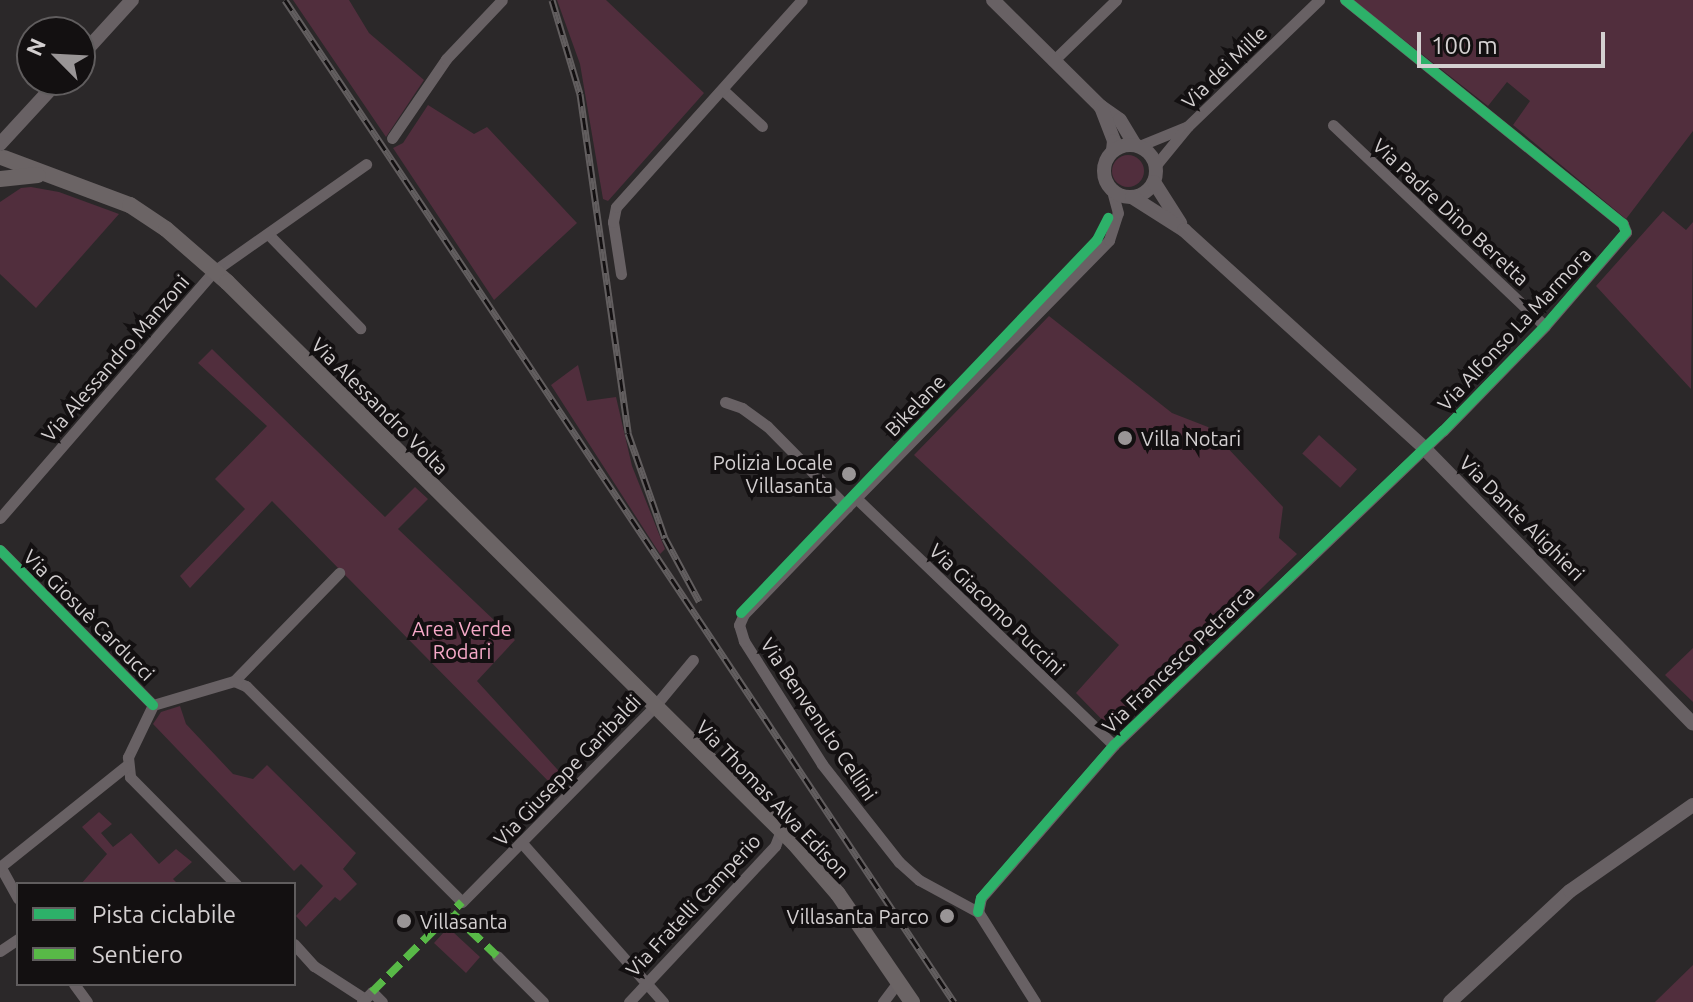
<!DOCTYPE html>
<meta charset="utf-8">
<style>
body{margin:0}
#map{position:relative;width:1693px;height:1002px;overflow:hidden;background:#2b2829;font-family:Ubuntu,sans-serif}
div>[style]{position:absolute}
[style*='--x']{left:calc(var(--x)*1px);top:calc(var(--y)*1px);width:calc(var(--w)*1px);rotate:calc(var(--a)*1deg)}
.green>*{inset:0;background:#512e3d;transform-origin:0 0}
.round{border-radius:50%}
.minor>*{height:11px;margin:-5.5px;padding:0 5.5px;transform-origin:5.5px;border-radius:5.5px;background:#686164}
.tertiary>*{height:14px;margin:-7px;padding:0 7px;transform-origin:7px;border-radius:7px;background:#686164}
.tertiary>.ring{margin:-7px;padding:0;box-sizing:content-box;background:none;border:14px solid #686164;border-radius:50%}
.secondary>*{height:16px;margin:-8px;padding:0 8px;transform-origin:8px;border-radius:8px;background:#6b6465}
.rail>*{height:7px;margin-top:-3.5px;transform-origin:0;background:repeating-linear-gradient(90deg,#131011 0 12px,#625e5f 0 24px);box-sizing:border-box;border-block:2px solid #625e5f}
.quiet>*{height:8px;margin-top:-4px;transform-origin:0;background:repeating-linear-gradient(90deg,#58b947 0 16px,transparent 0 24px)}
.cycleway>*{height:10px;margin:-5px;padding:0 5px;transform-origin:5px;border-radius:5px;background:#2db169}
.dots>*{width:22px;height:22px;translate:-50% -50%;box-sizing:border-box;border:4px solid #131011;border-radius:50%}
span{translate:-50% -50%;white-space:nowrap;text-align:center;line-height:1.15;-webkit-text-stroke:8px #131011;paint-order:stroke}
.street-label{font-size:20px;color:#d4d0d1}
.poi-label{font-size:20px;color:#d4d0d1}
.left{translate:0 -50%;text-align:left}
.right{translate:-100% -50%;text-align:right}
.park-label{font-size:20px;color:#f6a9c8}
.legend{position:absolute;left:16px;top:882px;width:280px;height:104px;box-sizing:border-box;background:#131011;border:2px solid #605d5e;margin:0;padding:10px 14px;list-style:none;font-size:24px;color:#d4d0d1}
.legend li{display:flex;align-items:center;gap:16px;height:40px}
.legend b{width:40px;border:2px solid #605d5e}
.north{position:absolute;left:16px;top:16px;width:80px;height:80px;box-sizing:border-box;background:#131011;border:2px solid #605d5e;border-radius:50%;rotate:294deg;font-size:22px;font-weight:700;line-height:32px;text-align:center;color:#d4d0d1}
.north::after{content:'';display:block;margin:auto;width:28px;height:36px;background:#999596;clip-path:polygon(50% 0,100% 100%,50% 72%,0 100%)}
.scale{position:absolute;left:1417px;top:32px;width:188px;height:36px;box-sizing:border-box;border:4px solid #d4d0d1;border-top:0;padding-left:10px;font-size:24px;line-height:28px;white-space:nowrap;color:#d4d0d1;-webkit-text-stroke:6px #131011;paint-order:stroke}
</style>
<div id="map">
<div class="green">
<div style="clip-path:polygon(293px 0,349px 0,369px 33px,424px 80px,386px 137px)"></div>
<div style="clip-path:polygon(557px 0,606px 0,704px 93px,608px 201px,603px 199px,580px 64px)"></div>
<div style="clip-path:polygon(1353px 0,1693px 0,1693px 131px,1626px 219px,1513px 125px,1530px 101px,1507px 82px,1488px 106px)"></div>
<div style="clip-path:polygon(428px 105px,474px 134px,487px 127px,577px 223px,494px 300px,393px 148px,403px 143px)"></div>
<div class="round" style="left:1112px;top:155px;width:32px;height:32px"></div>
<div style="clip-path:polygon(31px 187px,59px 192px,119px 214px,36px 308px,0 274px,0 202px,21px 188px)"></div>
<div style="clip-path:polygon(1663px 211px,1686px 230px,1693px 222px,1691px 389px,1596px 286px)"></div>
<div style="clip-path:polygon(1049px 316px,1172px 413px,1208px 427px,1283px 507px,1279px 538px,1297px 554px,1114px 732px,1076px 693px,1119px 645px,914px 455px)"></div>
<div style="clip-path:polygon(212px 349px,385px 517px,415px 487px,428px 499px,398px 529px,515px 640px,477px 681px,567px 780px,557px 790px,272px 501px,190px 588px,180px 576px,245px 509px,215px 479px,267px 426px,198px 363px)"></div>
<div style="clip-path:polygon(578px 365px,587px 401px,616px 397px,632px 466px,665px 549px,660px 554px,551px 385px)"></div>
<div style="left:1319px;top:435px;width:51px;height:25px;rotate:42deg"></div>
<div style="clip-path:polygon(1693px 648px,1693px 702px,1665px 675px)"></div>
<div style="clip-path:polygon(180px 706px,186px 724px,233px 774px,253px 779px,267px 765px,356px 853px,343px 869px,357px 884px,340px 901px,335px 897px,306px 927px,296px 916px,323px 886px,301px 864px,294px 871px,153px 724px,161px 712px)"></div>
<div style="clip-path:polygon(99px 812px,112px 824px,101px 833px,113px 847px,131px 833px,159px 864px,176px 849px,192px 862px,173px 879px,178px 884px,81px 884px,107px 854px,82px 827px)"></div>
<div style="clip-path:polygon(453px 922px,458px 926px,453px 932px,480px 957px,466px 973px,434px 943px)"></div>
<div style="clip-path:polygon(1693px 965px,1693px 1002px,1655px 1002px)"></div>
</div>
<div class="minor">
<div style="--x:1053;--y:61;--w:88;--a:-44.1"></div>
<div style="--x:723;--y:90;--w:53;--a:42.7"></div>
<div style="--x:1333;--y:125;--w:292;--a:43.5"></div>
<div style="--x:392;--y:138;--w:96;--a:-55.6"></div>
<div style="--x:446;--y:59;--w:81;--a:-46.5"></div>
<div style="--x:1139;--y:146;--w:53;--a:-22.2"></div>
<div style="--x:1156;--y:165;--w:50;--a:-50.6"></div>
<div style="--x:1188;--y:126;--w:182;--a:-43.9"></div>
<div style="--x:268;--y:234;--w:132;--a:45.6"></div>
<div style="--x:621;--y:274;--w:53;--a:-98.7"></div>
<div style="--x:613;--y:222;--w:15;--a:-79"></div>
<div style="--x:616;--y:207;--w:278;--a:-48.1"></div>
<div style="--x:725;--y:402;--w:18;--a:19"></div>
<div style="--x:742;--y:408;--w:31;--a:36"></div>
<div style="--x:767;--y:426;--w:114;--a:45.4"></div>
<div style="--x:856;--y:498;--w:357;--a:43.8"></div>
<div style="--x:0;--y:518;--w:327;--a:-49.1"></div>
<div style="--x:214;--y:271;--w:186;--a:-35.1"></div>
<div style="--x:0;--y:550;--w:218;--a:45.4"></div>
<div style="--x:234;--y:681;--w:151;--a:-45.8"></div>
<div style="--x:153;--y:705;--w:84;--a:-16.5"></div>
<div style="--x:234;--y:681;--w:13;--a:23"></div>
<div style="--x:246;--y:686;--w:305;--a:45"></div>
<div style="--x:462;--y:902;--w:274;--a:-45.4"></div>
<div style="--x:654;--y:707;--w:61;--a:-50.3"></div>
<div style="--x:153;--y:705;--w:58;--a:115.7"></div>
<div style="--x:128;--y:757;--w:20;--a:84"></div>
<div style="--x:130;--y:777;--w:151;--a:45.3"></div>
<div style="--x:521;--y:842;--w:214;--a:48.4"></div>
<div style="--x:0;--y:866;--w:37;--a:61"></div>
<div style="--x:0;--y:867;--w:161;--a:-38.7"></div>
<div style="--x:978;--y:912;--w:14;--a:-78"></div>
<div style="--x:981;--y:898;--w:203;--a:-49"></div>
<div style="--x:1114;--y:745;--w:455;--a:-43.7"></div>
<div style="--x:1443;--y:431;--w:146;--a:-45.8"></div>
<div style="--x:1545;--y:326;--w:124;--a:-49.2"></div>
<div style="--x:1626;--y:232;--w:9;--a:-111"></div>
<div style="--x:1623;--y:224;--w:357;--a:-141.1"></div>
<div style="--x:294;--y:944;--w:30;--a:48"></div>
<div style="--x:314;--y:966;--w:61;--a:32.9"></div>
<div style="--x:0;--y:951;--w:22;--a:-34"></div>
<div style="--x:497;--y:956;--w:65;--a:45"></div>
<div style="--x:74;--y:984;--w:22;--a:54"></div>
<div style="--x:362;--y:1002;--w:14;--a:-45"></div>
<div style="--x:372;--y:992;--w:14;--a:45"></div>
<div style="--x:629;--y:1002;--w:214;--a:-46.9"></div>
<div style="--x:775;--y:846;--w:17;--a:-69"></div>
<div style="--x:883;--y:1002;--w:25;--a:-53"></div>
<div style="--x:1035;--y:1002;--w:107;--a:-122.3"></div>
<div style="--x:978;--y:912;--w:67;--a:-151.5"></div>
<div style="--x:919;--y:880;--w:27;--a:-138"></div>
<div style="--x:899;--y:862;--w:125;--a:-128.2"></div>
<div style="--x:822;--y:764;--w:146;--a:-122.4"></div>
<div style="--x:744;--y:641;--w:17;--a:-107"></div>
<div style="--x:739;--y:625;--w:12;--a:-66"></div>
<div style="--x:744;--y:614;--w:149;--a:-46.1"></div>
<div style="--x:847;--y:507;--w:374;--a:-45.5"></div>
<div style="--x:1109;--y:240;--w:28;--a:-72"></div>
<div style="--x:1118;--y:213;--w:23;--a:-105"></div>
</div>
<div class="tertiary">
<div style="--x:993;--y:0;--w:151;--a:44.7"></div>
<div style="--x:1100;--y:106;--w:24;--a:35"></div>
<div style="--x:1120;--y:120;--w:29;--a:59"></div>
<div style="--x:80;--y:57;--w:77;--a:-47.6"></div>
<div style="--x:1101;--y:107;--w:36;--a:69"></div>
<div style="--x:1114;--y:141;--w:9;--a:96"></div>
<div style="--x:0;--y:144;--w:87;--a:-47.3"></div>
<div class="ring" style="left:1104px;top:145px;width:38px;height:38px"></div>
<div style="--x:1154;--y:182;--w:49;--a:57.6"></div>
<div style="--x:1132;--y:197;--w:62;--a:32.4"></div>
<div style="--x:1184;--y:230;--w:324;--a:42.2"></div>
<div style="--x:1424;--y:448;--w:385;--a:45.7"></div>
<div style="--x:1450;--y:1002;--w:163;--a:-42.8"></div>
<div style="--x:1570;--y:891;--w:150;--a:-35"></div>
</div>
<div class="secondary">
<div style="--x:4;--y:158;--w:134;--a:20.5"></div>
<div style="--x:130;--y:205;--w:43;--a:33.7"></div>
<div style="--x:166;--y:229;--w:81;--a:41"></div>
<div style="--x:227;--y:282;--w:798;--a:44.7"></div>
<div style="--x:794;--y:843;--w:67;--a:49.2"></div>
<div style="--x:838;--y:894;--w:131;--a:55.6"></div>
<div style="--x:0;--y:179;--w:38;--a:-6"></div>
</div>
<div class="rail">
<div style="--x:285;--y:0;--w:1205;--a:56.27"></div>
<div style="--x:552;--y:0;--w:98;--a:73.4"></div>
<div style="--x:580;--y:94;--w:342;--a:81.9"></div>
<div style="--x:628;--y:433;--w:111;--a:70.6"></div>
<div style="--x:665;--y:538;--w:72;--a:61.6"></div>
</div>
<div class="quiet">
<div style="--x:452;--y:913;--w:62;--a:43.7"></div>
<div style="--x:372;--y:992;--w:127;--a:-45"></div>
</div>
<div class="cycleway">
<div style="--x:0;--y:550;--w:218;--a:45.4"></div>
<div style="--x:741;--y:613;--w:516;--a:-46.34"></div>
<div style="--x:1097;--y:240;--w:25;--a:-63"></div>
<div style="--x:978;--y:912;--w:14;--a:-78"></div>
<div style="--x:981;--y:898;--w:203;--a:-49"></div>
<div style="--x:1114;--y:745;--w:455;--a:-43.7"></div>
<div style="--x:1443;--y:431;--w:146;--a:-45.8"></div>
<div style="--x:1545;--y:326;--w:124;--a:-49.2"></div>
<div style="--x:1626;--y:232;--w:9;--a:-111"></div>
<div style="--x:1623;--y:224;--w:357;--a:-141.1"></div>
</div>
<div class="dots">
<div style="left:1125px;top:438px;background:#999596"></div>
<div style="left:849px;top:474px;background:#999596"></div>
<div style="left:947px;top:916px;background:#999596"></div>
<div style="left:404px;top:921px;background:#999596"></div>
</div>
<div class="street-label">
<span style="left:1224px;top:67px;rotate:-44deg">Via dei Mille</span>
<span style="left:1451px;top:212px;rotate:43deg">Via Padre Dino Beretta</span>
<span style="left:1514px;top:329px;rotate:-47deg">Via Alfonso La Marmora</span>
<span style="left:115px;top:358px;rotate:-49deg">Via Alessandro Manzoni</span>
<span style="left:915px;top:405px;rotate:-46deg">Bikelane</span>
<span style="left:380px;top:406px;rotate:45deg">Via Alessandro Volta</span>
<span style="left:1522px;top:518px;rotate:45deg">Via Dante Alighieri</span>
<span style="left:997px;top:609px;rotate:44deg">Via Giacomo Puccini</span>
<span style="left:89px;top:615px;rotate:45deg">Via Giosuè Carducci</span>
<span style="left:1178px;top:659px;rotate:-44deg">Via Francesco Petrarca</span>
<span style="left:819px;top:719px;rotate:56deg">Via Benvenuto Cellini</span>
<span style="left:567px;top:770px;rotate:-46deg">Via Giuseppe Garibaldi</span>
<span style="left:773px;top:799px;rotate:46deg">Via Thomas Alva Edison</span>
<span style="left:693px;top:905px;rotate:-47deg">Via Fratelli Camperio</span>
</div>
<div class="poi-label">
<span class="left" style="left:1141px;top:438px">Villa Notari</span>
<span class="right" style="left:833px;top:474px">Polizia Locale<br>Villasanta</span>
<span class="right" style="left:929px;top:916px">Villasanta Parco</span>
<span class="left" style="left:420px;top:921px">Villasanta</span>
</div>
<div class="park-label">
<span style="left:462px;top:640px">Area Verde<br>Rodari</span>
</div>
<ul class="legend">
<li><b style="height:10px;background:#2db169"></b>Pista ciclabile</li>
<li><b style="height:10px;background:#58b947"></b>Sentiero</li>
</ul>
<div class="north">N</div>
<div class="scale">100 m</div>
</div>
